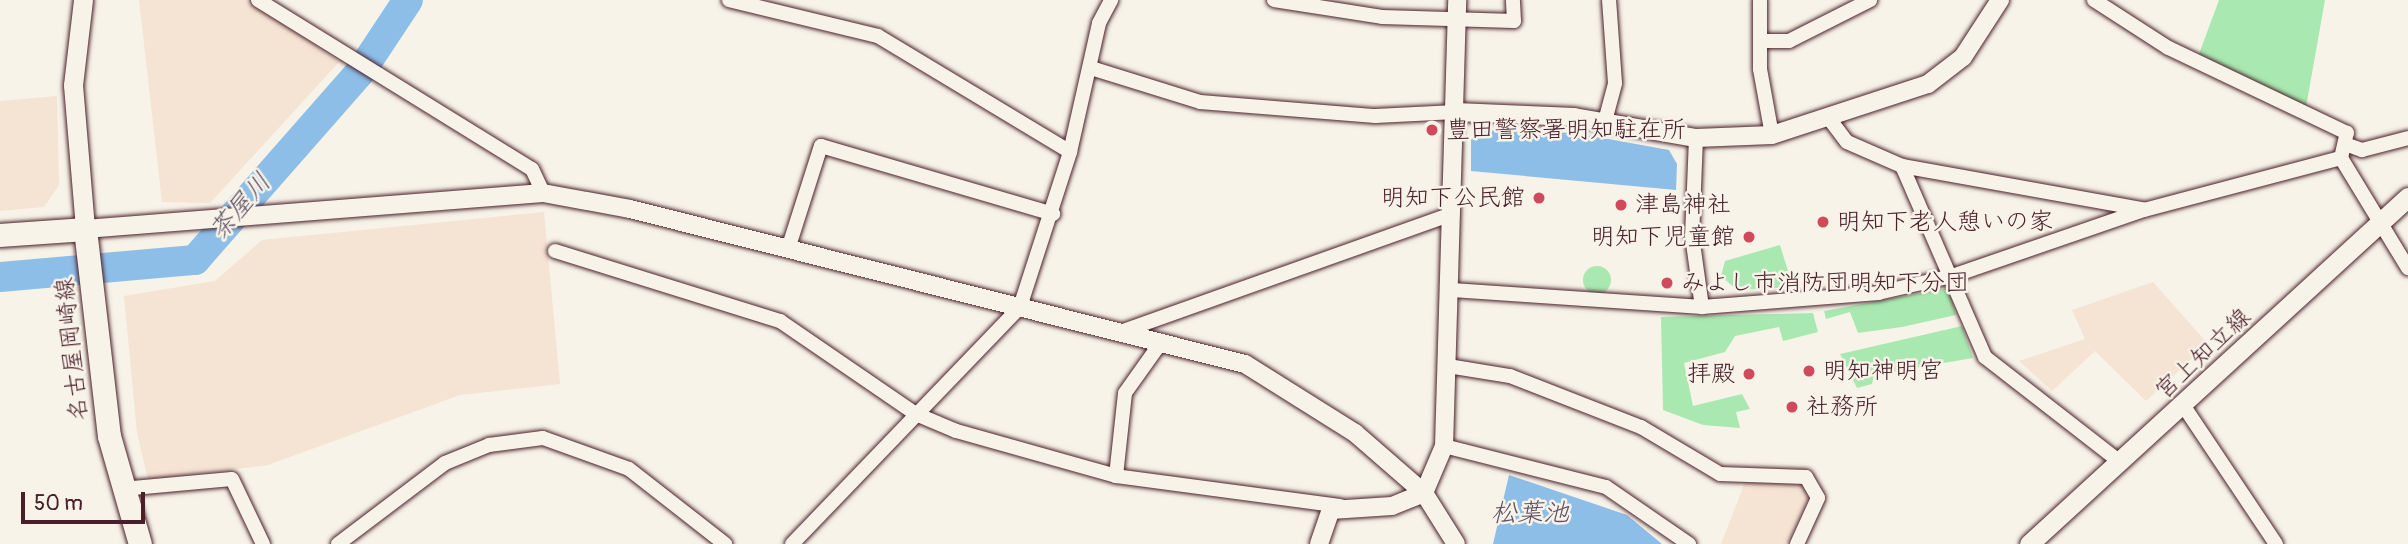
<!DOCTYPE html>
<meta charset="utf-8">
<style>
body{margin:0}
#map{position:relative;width:2408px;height:544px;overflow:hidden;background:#f7f3e8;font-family:Pangolin,"Klee One",sans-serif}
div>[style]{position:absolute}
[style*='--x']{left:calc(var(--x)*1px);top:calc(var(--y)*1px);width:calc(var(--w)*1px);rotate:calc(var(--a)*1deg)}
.built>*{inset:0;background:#f5e3d3}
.green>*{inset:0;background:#a9e9b1}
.round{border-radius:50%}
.water>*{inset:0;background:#8cbee8}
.river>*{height:30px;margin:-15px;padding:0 15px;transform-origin:15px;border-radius:15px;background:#8cbee8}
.roads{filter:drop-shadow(0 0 2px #4a1f2b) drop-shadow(0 0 2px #4a1f2b)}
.minor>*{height:14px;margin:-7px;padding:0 7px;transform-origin:7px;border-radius:7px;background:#f7f3e8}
.tertiary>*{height:18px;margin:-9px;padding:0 9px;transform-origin:9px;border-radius:9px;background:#f7f3e8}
.secondary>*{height:19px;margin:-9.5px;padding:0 9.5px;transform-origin:9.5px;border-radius:9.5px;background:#f7f3e8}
.primary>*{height:23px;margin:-11.5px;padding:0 11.5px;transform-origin:11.5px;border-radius:11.5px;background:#f7f3e8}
.dots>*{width:19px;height:19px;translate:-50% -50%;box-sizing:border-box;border:4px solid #f7f3e8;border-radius:50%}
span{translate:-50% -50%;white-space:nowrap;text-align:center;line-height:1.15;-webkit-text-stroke:5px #f7f3e8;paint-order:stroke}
.poi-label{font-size:24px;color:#4a1f2b}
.left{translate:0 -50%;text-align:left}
.right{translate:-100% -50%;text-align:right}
.street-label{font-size:24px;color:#4a1f2b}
.water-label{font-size:26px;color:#5e4f64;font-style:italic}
.scale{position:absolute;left:21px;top:492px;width:124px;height:32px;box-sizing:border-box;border:4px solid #4a1f2b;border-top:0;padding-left:9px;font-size:21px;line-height:24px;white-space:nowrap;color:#4a1f2b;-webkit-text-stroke:5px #f7f3e8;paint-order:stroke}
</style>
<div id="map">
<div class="built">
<div style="clip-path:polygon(139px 0,250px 0,339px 62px,210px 203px,162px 202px)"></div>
<div style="clip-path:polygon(57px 96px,59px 185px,44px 207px,0 211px,0 101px)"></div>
<div style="clip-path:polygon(544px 212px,560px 384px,460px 395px,268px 465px,148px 479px,137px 433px,124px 296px,215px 281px,262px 240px)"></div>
<div style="clip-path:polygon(2153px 282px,2208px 344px,2146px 401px,2095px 351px,2052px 391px,2019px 361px,2085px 339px,2072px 310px)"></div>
<div style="clip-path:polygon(1746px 480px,1805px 481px,1809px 496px,1787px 544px,1721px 544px)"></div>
</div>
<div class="green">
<div style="clip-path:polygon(2219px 0,2325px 0,2306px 107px,2199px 54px)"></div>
<div style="clip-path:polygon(1780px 245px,1793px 287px,1737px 290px,1721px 276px,1725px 261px)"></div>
<div class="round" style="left:1583px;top:266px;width:28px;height:28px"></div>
<div style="clip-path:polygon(1949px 288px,1956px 315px,1902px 327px,1858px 333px,1850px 312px,1826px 319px,1824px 311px)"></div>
<div style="clip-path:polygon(1813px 313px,1818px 332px,1783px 341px,1779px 327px,1735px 336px,1725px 352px,1684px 363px,1693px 406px,1742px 394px,1750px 409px,1736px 412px,1740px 428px,1703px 425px,1663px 410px,1661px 317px)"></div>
<div style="clip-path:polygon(1962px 326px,1973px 358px,1874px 375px,1872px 384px,1857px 388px,1840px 354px)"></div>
</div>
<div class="water">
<div style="clip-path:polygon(1480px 130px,1575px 133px,1669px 150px,1677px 164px,1676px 190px,1471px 171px,1471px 140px)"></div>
<div style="clip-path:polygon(1509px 475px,1627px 515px,1662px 544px,1493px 544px)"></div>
</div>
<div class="river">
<div style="--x:0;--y:277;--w:196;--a:-5"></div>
<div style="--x:195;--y:260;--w:252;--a:-48.7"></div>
<div style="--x:361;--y:71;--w:85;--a:-56.5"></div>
</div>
<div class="roads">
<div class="minor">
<div style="--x:258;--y:0;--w:322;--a:31.7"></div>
<div style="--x:532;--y:169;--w:26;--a:65"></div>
<div style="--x:729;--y:0;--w:153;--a:13.6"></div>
<div style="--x:878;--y:36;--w:224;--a:31.1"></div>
<div style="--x:1274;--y:0;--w:109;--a:8.9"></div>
<div style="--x:1382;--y:17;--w:132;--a:1.7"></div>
<div style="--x:1514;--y:21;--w:21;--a:-93"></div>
<div style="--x:1760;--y:0;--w:69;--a:90"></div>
<div style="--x:1760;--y:69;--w:67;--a:79.7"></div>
<div style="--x:1761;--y:41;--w:28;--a:0"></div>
<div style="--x:1789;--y:41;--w:91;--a:-26.8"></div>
<div style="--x:1091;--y:68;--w:114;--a:17.3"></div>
<div style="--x:1200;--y:102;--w:176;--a:4.6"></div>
<div style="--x:1375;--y:116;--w:81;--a:-2.8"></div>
<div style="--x:1605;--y:121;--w:39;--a:-75"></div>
<div style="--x:1615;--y:83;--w:83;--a:-94.1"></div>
<div style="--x:1831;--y:121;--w:26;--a:53"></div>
<div style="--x:1847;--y:142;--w:60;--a:23.6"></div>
<div style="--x:1902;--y:166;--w:244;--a:10.2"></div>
<div style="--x:1696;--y:138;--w:98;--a:92.3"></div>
<div style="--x:1692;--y:236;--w:72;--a:82"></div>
<div style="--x:2348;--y:145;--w:15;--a:20"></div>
<div style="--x:2362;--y:150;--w:48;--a:-14.6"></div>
<div style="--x:2341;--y:158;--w:129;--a:58.7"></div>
<div style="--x:1902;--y:166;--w:208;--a:66.5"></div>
<div style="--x:1985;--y:357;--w:171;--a:37.9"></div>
<div style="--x:789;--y:246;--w:105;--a:-72.3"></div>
<div style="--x:821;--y:146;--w:242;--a:16.3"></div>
<div style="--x:555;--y:251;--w:236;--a:17.3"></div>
<div style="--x:780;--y:321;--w:165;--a:34.4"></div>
<div style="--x:916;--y:414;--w:43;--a:23"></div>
<div style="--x:956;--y:431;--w:166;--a:15.7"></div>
<div style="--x:1116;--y:476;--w:226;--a:7.6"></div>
<div style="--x:1452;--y:290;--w:251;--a:3.9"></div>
<div style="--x:1702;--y:307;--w:177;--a:-4.5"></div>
<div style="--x:1878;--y:293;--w:76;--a:-12.9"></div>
<div style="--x:1952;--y:276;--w:203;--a:-19"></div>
<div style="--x:2144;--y:210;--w:204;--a:-14.8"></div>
<div style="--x:2341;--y:158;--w:26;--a:-77"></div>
<div style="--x:2347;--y:133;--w:199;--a:-154.5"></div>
<div style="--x:2167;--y:47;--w:87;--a:-147.2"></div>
<div style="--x:1126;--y:330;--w:346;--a:-19.6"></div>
<div style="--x:1448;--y:366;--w:63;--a:9.2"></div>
<div style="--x:1510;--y:376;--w:141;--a:21.3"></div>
<div style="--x:1641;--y:427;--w:92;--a:30.7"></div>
<div style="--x:1720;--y:474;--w:86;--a:2"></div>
<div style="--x:1806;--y:477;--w:24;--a:60"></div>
<div style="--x:1818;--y:498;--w:51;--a:114.5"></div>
<div style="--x:2183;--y:405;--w:167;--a:56.2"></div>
<div style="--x:1444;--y:446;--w:167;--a:14.2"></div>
<div style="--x:1606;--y:487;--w:101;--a:34.5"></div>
<div style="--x:1116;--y:476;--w:83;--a:-83.8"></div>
<div style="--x:1125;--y:393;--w:64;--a:-54.6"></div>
<div style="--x:122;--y:489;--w:110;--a:-5.2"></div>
<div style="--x:232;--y:479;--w:72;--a:64.5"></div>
<div style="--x:338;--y:544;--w:134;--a:-37.1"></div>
<div style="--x:445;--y:463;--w:48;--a:-22.2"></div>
<div style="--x:489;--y:445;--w:54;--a:-7.4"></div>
<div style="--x:543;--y:438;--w:91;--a:19.8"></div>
<div style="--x:629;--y:469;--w:122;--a:38"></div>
<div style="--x:792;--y:544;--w:329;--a:-46.1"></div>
<div style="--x:1020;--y:307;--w:163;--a:-72.1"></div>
<div style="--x:1070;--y:152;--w:132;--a:-77.3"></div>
<div style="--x:1099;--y:23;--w:26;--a:-62"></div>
</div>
<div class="tertiary">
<div style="--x:1456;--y:112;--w:118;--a:2.4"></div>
<div style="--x:1574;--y:117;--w:124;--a:9.8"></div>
<div style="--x:1696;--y:138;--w:76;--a:-2.3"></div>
<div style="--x:1772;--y:135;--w:164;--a:-18.1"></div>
<div style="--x:1928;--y:84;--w:44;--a:-37.6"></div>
<div style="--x:1963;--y:57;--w:68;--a:-57"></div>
<div style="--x:85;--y:229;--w:459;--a:-4.5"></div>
<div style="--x:543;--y:193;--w:88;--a:10.4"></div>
<div style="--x:630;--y:209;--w:634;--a:14.15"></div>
<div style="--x:1245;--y:364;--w:130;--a:32.1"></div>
<div style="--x:1355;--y:433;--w:91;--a:41"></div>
<div style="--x:1424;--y:493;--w:60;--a:57.9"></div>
<div style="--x:1319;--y:544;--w:36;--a:-71"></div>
<div style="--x:1331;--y:510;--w:61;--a:-3.8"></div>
<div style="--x:1392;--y:506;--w:35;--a:-22"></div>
<div style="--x:1424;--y:493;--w:51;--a:-66.9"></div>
<div style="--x:1444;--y:446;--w:446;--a:-88.3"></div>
</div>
<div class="secondary">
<div style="--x:83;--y:0;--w:86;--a:96.7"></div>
<div style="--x:73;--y:85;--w:144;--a:85.2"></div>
<div style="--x:2029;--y:544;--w:514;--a:-42.48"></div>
</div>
<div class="primary">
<div style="--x:0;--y:235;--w:85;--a:-4"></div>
<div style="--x:85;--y:229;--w:208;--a:83.4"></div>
<div style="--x:109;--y:436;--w:112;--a:74"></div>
</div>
</div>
<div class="dots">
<div style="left:1432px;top:130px;background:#d1495b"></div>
<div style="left:1539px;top:198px;background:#d1495b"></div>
<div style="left:1621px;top:205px;background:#d1495b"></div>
<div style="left:1823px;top:222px;background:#d1495b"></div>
<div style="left:1749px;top:237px;background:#d1495b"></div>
<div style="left:1667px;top:283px;background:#d1495b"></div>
<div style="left:1809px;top:371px;background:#d1495b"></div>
<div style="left:1749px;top:374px;background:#d1495b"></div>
<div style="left:1792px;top:407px;background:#d1495b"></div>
</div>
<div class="poi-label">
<span class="left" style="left:1446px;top:130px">豊田警察署明知駐在所</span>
<span class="right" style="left:1525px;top:198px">明知下公民館</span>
<span class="left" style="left:1635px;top:205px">津島神社</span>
<span class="left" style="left:1837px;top:222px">明知下老人憩いの家</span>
<span class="right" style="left:1735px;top:237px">明知下児童館</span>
<span class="left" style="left:1681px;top:283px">みよし市消防団明知下分団</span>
<span class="left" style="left:1823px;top:371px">明知神明宮</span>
<span class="right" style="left:1735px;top:374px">拝殿</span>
<span class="left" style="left:1806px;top:407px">社務所</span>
</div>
<div class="street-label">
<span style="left:72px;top:349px;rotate:-96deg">名古屋岡崎線</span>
<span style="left:2203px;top:354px;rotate:-43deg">宮上知立線</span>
</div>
<div class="water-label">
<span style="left:241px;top:207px;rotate:-49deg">茶屋川</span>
<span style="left:1530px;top:514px">松葉池</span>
</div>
<div class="scale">50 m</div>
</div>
